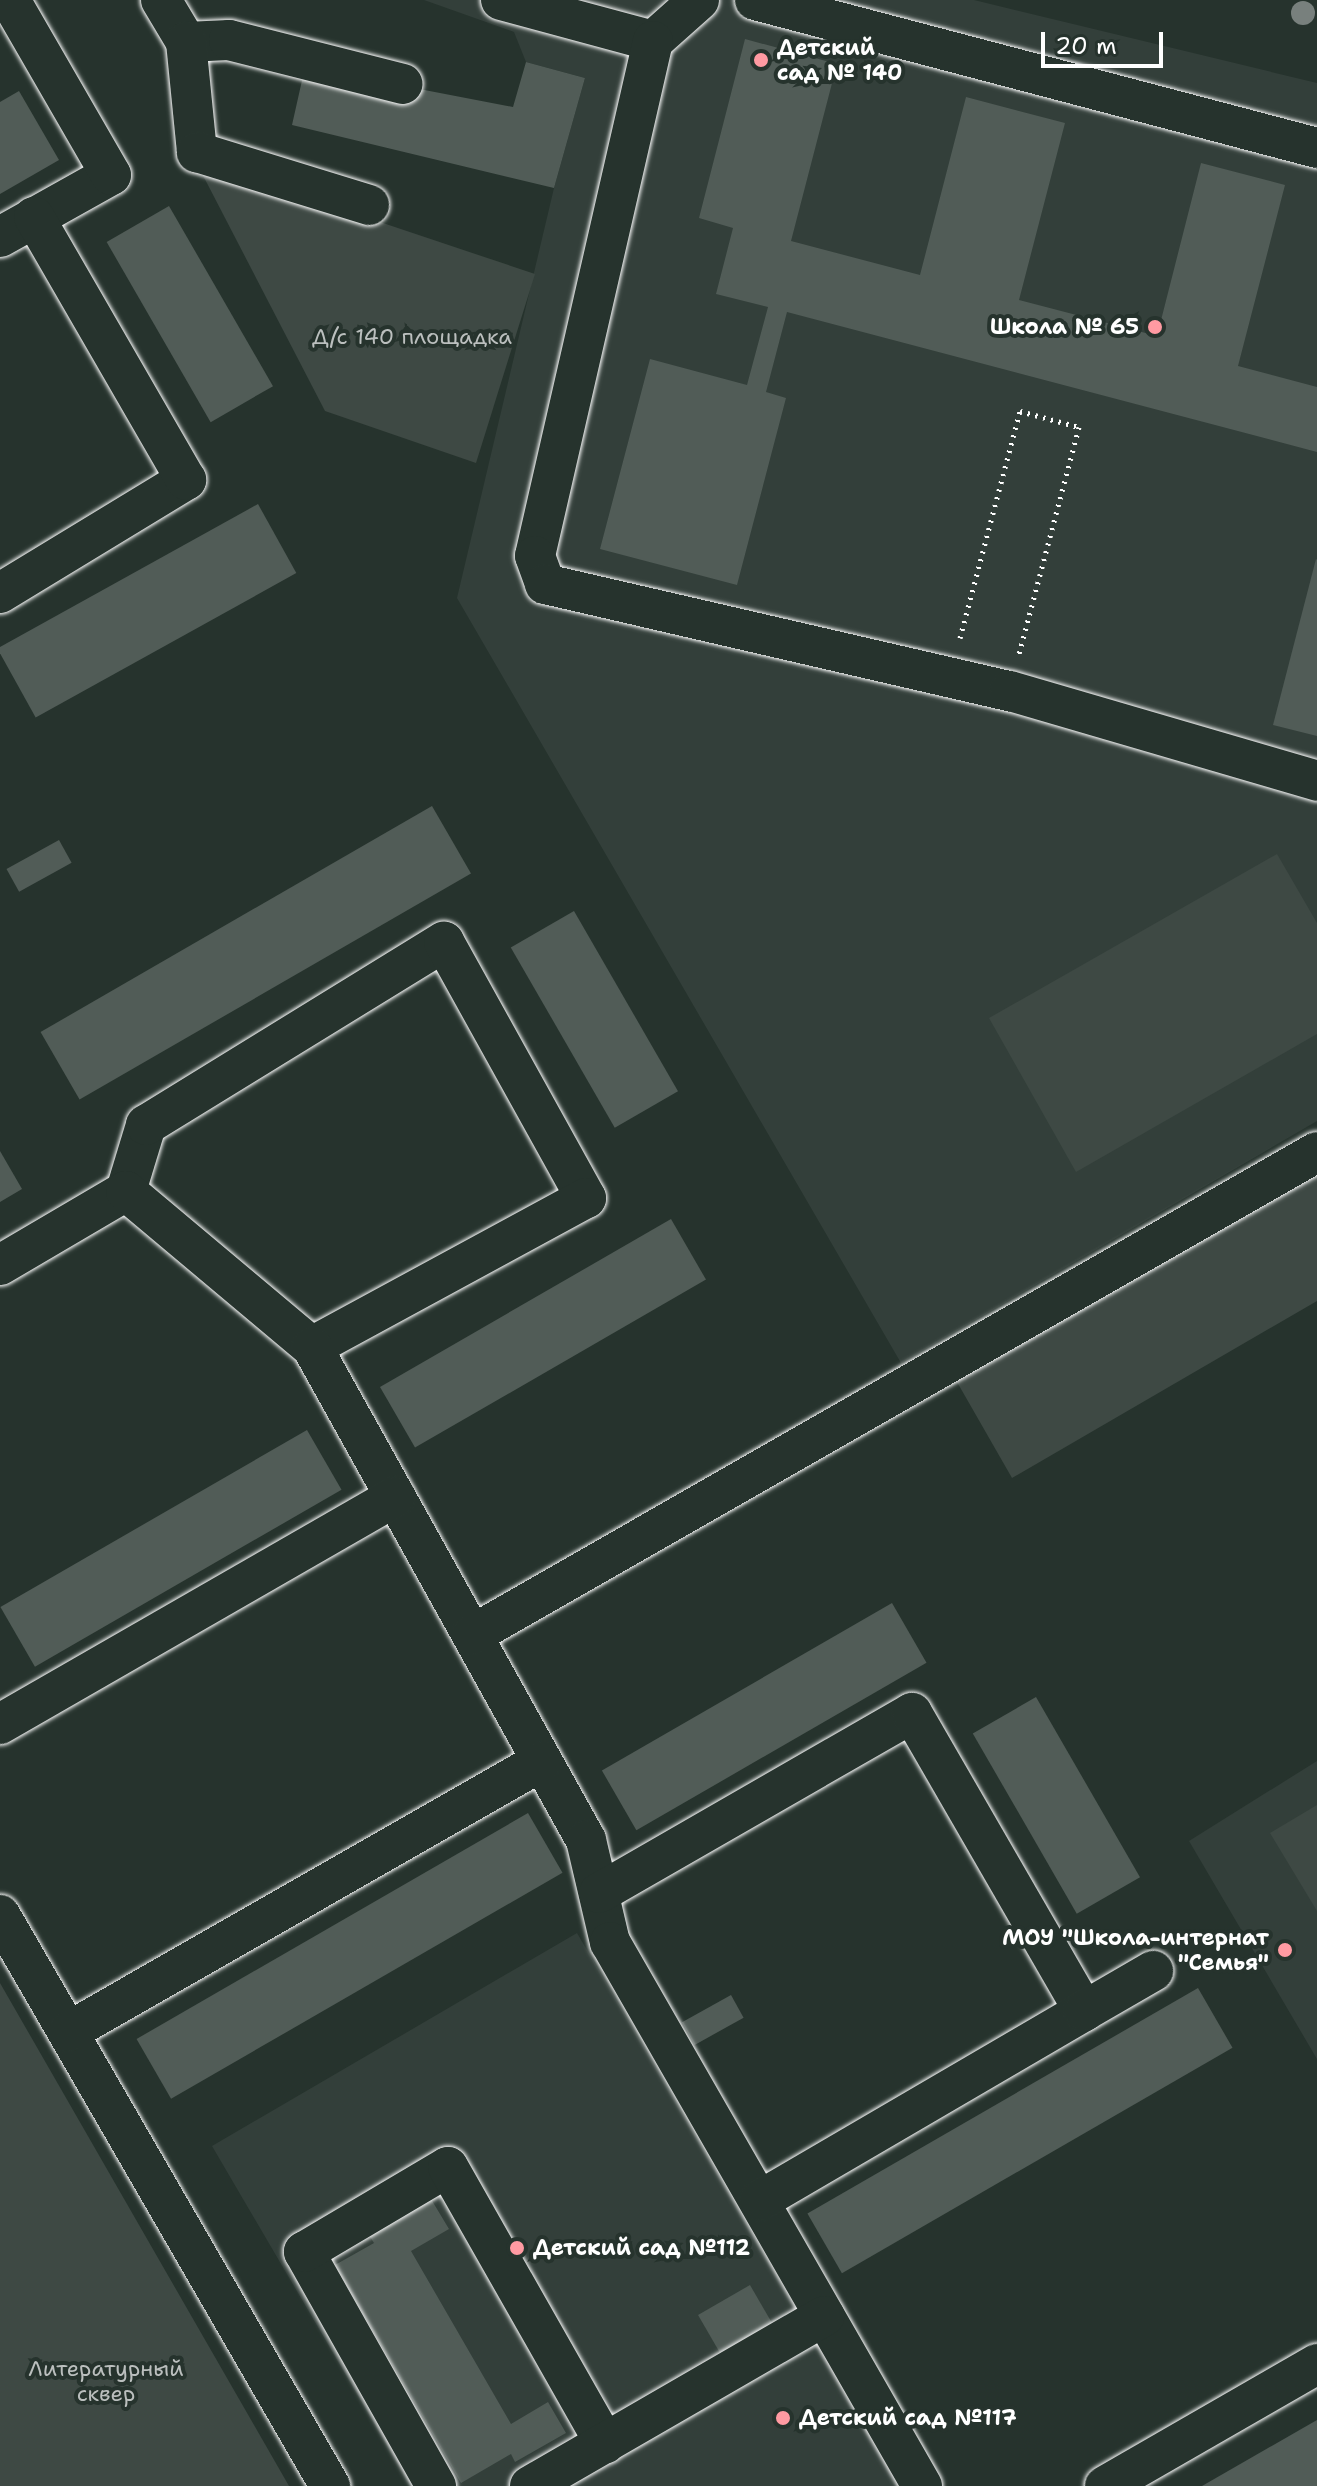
<!DOCTYPE html>
<meta charset="utf-8">
<style>
body{margin:0}
#map{position:relative;width:1317px;height:2486px;overflow:hidden;background:#26332d;font-family:"Shantell Sans",sans-serif}
div>[style]{position:absolute}
[style*='--x']{left:calc(var(--x)*1px);top:calc(var(--y)*1px);width:calc(var(--w)*1px);rotate:calc(var(--a)*1deg)}
.built>*{inset:0;background:#333f3a}
.green>*{inset:0;background:#3e4944}
.building>*{inset:0;background:#515c57;transform-origin:0 0}
.path>*{height:5px;margin-top:-2.5px;transform-origin:0;background:repeating-linear-gradient(90deg,#fff 0 2px,transparent 0 8px)}
.roads{filter:drop-shadow(0 0 2px #fff) drop-shadow(0 0 2px #fff)}
.minor>*{height:40px;margin:-20px;padding:0 20px;transform-origin:20px;border-radius:20px;background:#26332d}
.trees>*{width:24px;height:24px;margin:-12px;border-radius:50%;background:#78807d}
.dots>*{width:22px;height:22px;translate:-50% -50%;box-sizing:border-box;border:4px solid #26332d;border-radius:50%}
span{translate:-50% -50%;white-space:nowrap;text-align:center;line-height:1.15;-webkit-text-stroke:8px #26332d;paint-order:stroke}
.poi-label{font-size:22px;color:#fff;font-weight:700}
.left{translate:0 -50%;text-align:left}
.right{translate:-100% -50%;text-align:right}
.park-label{font-size:22px;color:#bbbfbe}
.scale{position:absolute;left:1041px;top:32px;width:122px;height:36px;box-sizing:border-box;border:4px solid #fff;border-top:0;padding-left:10px;font-size:24px;line-height:28px;white-space:nowrap;color:#fff;-webkit-text-stroke:6px #26332d;paint-order:stroke}
</style>
<div id="map">
<div class="built">
<div style="clip-path:polygon(424px 0,974px 0,1317px 83px,1317px 1121px,901px 1363px,457px 598px,554px 188px,585px 78px,526px 62px,514px 32px)"></div>
<div style="clip-path:polygon(1317px 1761px,1317px 2059px,1189px 1841px)"></div>
<div style="clip-path:polygon(577px 1933px,900px 2486px,411px 2486px,212px 2146px)"></div>
</div>
<div class="green">
<div style="clip-path:polygon(195px 160px,535px 274px,476px 463px,325px 411px)"></div>
<div style="clip-path:polygon(1277px 854px,1317px 923px,1317px 1034px,1076px 1172px,989px 1018px)"></div>
<div style="clip-path:polygon(1317px 1163px,1317px 1301px,1012px 1478px,953px 1375px)"></div>
<div style="clip-path:polygon(1317px 1805px,1317px 1911px,1270px 1833px)"></div>
<div style="clip-path:polygon(0 1983px,289px 2486px,0 2486px)"></div>
</div>
<div class="building">
<div style="clip-path:polygon(745px 39px,837px 64px,791px 241px,920px 275px,966px 97px,1065px 123px,1019px 300px,1157px 336px,1201px 163px,1285px 185px,1238px 366px,1317px 387px,1317px 452px,787px 312px,766px 392px,786px 398px,737px 585px,600px 549px,650px 359px,747px 385px,768px 307px,716px 294px,733px 228px,699px 218px)"></div>
<div style="clip-path:polygon(526px 62px,585px 78px,554px 188px,292px 125px,305px 67px,513px 107px)"></div>
<div style="clip-path:polygon(19px 91px,59px 160px,0 194px,0 102px)"></div>
<div style="left:169px;top:206px;width:208px;height:72px;rotate:60deg"></div>
<div style="left:258px;top:504px;width:79px;height:298px;rotate:61deg"></div>
<div style="clip-path:polygon(1316px 559px,1317px 560px,1317px 736px,1273px 725px)"></div>
<div style="left:432px;top:806px;width:78px;height:452px;rotate:60deg"></div>
<div style="left:59px;top:840px;width:26px;height:60px;rotate:61deg"></div>
<div style="left:574px;top:911px;width:208px;height:73px;rotate:60deg"></div>
<div style="clip-path:polygon(0 1151px,22px 1189px,0 1202px)"></div>
<div style="left:671px;top:1219px;width:70px;height:336px;rotate:60deg"></div>
<div style="left:307px;top:1430px;width:69px;height:354px;rotate:60deg"></div>
<div style="left:892px;top:1603px;width:69px;height:335px;rotate:60deg"></div>
<div style="left:1036px;top:1697px;width:208px;height:73px;rotate:60deg"></div>
<div style="left:528px;top:1813px;width:69px;height:452px;rotate:60deg"></div>
<div style="left:1198px;top:1988px;width:69px;height:451px;rotate:60deg"></div>
<div style="left:731px;top:1995px;width:26px;height:56px;rotate:61deg"></div>
<div style="clip-path:polygon(431px 2199px,449px 2229px,411px 2251px,511px 2424px,548px 2402px,566px 2433px,515px 2462px,511px 2454px,461px 2483px,335px 2265px,374px 2243px,369px 2235px)"></div>
<div style="left:750px;top:2285px;width:44px;height:60px;rotate:60deg"></div>
<div style="clip-path:polygon(1317px 2420px,1317px 2486px,1202px 2486px)"></div>
</div>
<div class="path">
<div style="--x:960;--y:638;--w:235;--a:-75.2"></div>
<div style="--x:1020;--y:411;--w:61;--a:15.2"></div>
<div style="--x:1079;--y:427;--w:235;--a:104.8"></div>
</div>
<div class="roads">
<div class="minor">
<div style="--x:161;--y:0;--w:49;--a:59.2"></div>
<div style="--x:186;--y:42;--w:43;--a:-2.7"></div>
<div style="--x:229;--y:40;--w:179;--a:14.2"></div>
<div style="--x:501;--y:0;--w:157;--a:15.1"></div>
<div style="--x:699;--y:0;--w:62;--a:138.3"></div>
<div style="--x:653;--y:41;--w:528;--a:102.91"></div>
<div style="--x:535;--y:556;--w:30;--a:70"></div>
<div style="--x:545;--y:584;--w:477;--a:13"></div>
<div style="--x:1010;--y:691;--w:320;--a:16.3"></div>
<div style="--x:755;--y:0;--w:581;--a:14.75"></div>
<div style="--x:186;--y:42;--w:111;--a:84.3"></div>
<div style="--x:197;--y:152;--w:180;--a:17.1"></div>
<div style="--x:0;--y:237;--w:127;--a:-29.2"></div>
<div style="--x:111;--y:175;--w:202;--a:-120"></div>
<div style="--x:0;--y:593;--w:218;--a:-31.3"></div>
<div style="--x:186;--y:480;--w:304;--a:-120"></div>
<div style="--x:126;--y:1191;--w:69;--a:-73.1"></div>
<div style="--x:146;--y:1125;--w:350;--a:-31.6"></div>
<div style="--x:444;--y:942;--w:293;--a:61"></div>
<div style="--x:586;--y:1198;--w:312;--a:151.5"></div>
<div style="--x:0;--y:1265;--w:146;--a:-30.4"></div>
<div style="--x:126;--y:1191;--w:243;--a:40"></div>
<div style="--x:312;--y:1347;--w:564;--a:60.94"></div>
<div style="--x:586;--y:1840;--w:105;--a:76.8"></div>
<div style="--x:610;--y:1942;--w:627;--a:60.16"></div>
<div style="--x:472;--y:1635;--w:973;--a:-29.75"></div>
<div style="--x:0;--y:1724;--w:456;--a:-29.9"></div>
<div style="--x:599;--y:1893;--w:361;--a:-29.9"></div>
<div style="--x:912;--y:1713;--w:344;--a:60"></div>
<div style="--x:1084;--y:2011;--w:376;--a:149.7"></div>
<div style="--x:0;--y:1915;--w:660;--a:59.97"></div>
<div style="--x:1084;--y:2011;--w:80;--a:-30.1"></div>
<div style="--x:68;--y:2032;--w:546;--a:-29.76"></div>
<div style="--x:436;--y:2486;--w:269;--a:-119.4"></div>
<div style="--x:304;--y:2252;--w:167;--a:-30.6"></div>
<div style="--x:448;--y:2167;--w:318;--a:60.4"></div>
<div style="--x:530;--y:2486;--w:340;--a:-30"></div>
<div style="--x:1105;--y:2486;--w:245;--a:-29.9"></div>
</div>
</div>
<div class="trees">
<div style="left:1303px;top:13px"></div>
</div>
<div class="dots">
<div style="left:761px;top:60px;background:#ff9aa2"></div>
<div style="left:1155px;top:327px;background:#ff9aa2"></div>
<div style="left:1285px;top:1950px;background:#ff9aa2"></div>
<div style="left:517px;top:2248px;background:#ff9aa2"></div>
<div style="left:783px;top:2418px;background:#ff9aa2"></div>
</div>
<div class="poi-label">
<span class="left" style="left:777px;top:60px">Детский<br>сад № 140</span>
<span class="right" style="left:1139px;top:327px">Школа № 65</span>
<span class="right" style="left:1269px;top:1950px">МОУ "Школа-интернат<br>"Семья"</span>
<span class="left" style="left:533px;top:2248px">Детский сад №112</span>
<span class="left" style="left:799px;top:2418px">Детский сад №117</span>
</div>
<div class="park-label">
<span style="left:412px;top:337px">Д/с 140 площадка</span>
<span style="left:106px;top:2381px">Литературный<br>сквер</span>
</div>
<div class="scale">20 m</div>
</div>
